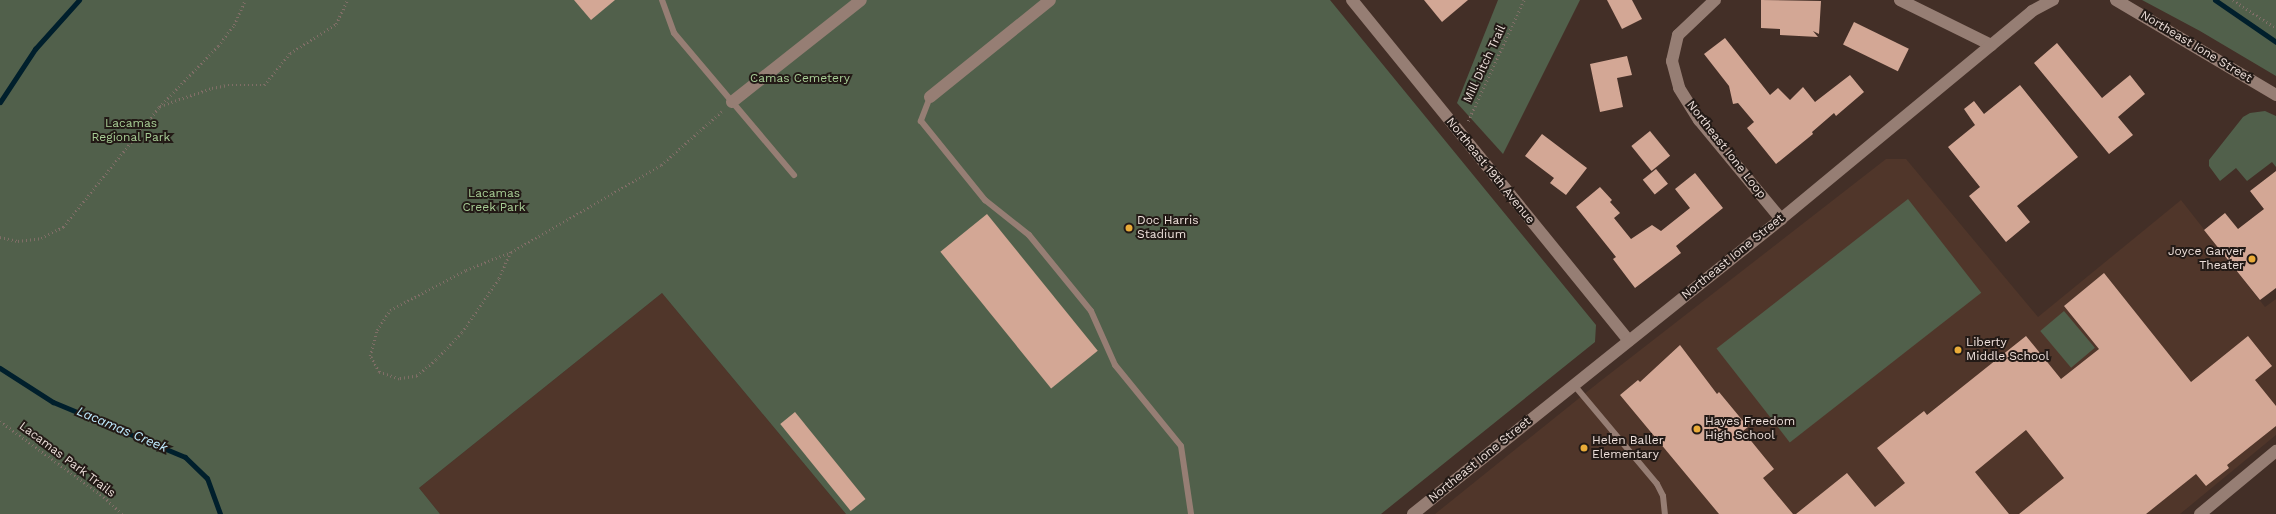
<!DOCTYPE html>
<style>
body{margin:0}
#map{position:relative;width:2276px;height:514px;overflow:hidden;background:#432f27;font-family:"Work Sans",sans-serif}
div>[style]{position:absolute}
[style*='--x']{left:calc(var(--x)*1px);top:calc(var(--y)*1px);width:calc(var(--w)*1px);rotate:calc(var(--a)*1deg)}
.built>*{inset:0;background:#50362a}
.green>*{inset:0;background:#51604b;transform-origin:0 0}
.stream>*{height:5px;margin:-2.5px;padding:0 2.5px;transform-origin:2.5px;border-radius:2.5px;background:#001f2c}
.building>*{inset:0;background:#d3a795;transform-origin:0 0}
.path>*{height:2.5px;margin-top:-1.25px;transform-origin:0;background:repeating-linear-gradient(90deg,#806e67 0 1px,transparent 0 4px)}
.lane>*{height:6px;margin:-3px;padding:0 3px;transform-origin:3px;border-radius:3px;background:#967e74}
.street>*{height:12px;margin:-6px;padding:0 6px;transform-origin:6px;border-radius:6px;background:#967e74}
.dots>*{width:11px;height:11px;translate:-50% -50%;box-sizing:border-box;border:2px solid #231a16;border-radius:50%}
span{translate:-50% -50%;white-space:nowrap;text-align:center;line-height:1.15;-webkit-text-stroke:4px #231a16;paint-order:stroke}
.street-label{font-size:12px;color:#eee0db}
.park-label{font-size:12px;color:#a8ce96}
.poi-label{font-size:12px;color:#eee0db}
.left{translate:0 -50%;text-align:left}
.right{translate:-100% -50%;text-align:right}
.water-label{font-size:13px;color:#bfebff;font-style:italic}
</style>
<div id="map">
<div class="built">
<div style="clip-path:polygon(1886px 159px,1906px 159px,2038px 317px,2181px 200px,2265px 307px,2276px 299px,2276px 435px,2180px 514px,1435px 514px,1598px 383px)"></div>
<div style="clip-path:polygon(662px 293px,846px 514px,440px 514px,419px 488px)"></div>
</div>
<div class="green">
<div style="clip-path:polygon(0 0,1330px 0,1596px 325px,1595px 342px,1381px 514px,846px 514px,662px 293px,419px 488px,440px 514px,0 514px)"></div>
<div style="clip-path:polygon(1498px 0,1580px 0,1503px 154px,1457px 103px)"></div>
<div style="clip-path:polygon(2142px 0,2276px 0,2276px 76px,2200px 31px)"></div>
<div style="clip-path:polygon(2265px 111px,2276px 116px,2276px 167px,2272px 162px,2247px 181px,2236px 168px,2220px 181px,2209px 166px,2209px 160px,2243px 117px,2250px 113px)"></div>
<div style="left:1908px;top:199px;width:119px;height:243px;rotate:52deg"></div>
<div style="left:2064px;top:311px;width:48px;height:31px;rotate:50deg"></div>
</div>
<div class="stream">
<div style="--x:2215;--y:0;--w:74;--a:34.5"></div>
<div style="--x:0;--y:102;--w:64;--a:-56.6"></div>
<div style="--x:35;--y:49;--w:66;--a:-48.1"></div>
<div style="--x:0;--y:368;--w:63;--a:32.7"></div>
<div style="--x:53;--y:402;--w:143;--a:22.6"></div>
<div style="--x:185;--y:457;--w:30;--a:44"></div>
<div style="--x:207;--y:478;--w:38;--a:70"></div>
</div>
<div class="building">
<div style="clip-path:polygon(574px 0,615px 0,591px 20px)"></div>
<div style="clip-path:polygon(1424px 0,1468px 0,1442px 22px)"></div>
<div style="clip-path:polygon(1607px 0,1632px 0,1642px 19px,1622px 29px)"></div>
<div style="clip-path:polygon(1761px 0,1821px 1px,1819px 34px,1813px 31px,1818px 37px,1780px 35px,1780px 29px,1761px 28px)"></div>
<div style="left:1854px;top:22px;width:61px;height:25px;rotate:26deg"></div>
<div style="clip-path:polygon(1725px 38px,1770px 95px,1778px 88px,1790px 100px,1803px 87px,1815px 102px,1850px 75px,1864px 92px,1836px 116px,1834px 113px,1812px 132px,1813px 134px,1776px 164px,1747px 128px,1754px 122px,1738px 103px,1733px 104px,1729px 86px,1704px 54px)"></div>
<div style="clip-path:polygon(2057px 43px,2102px 98px,2130px 75px,2145px 94px,2118px 117px,2133px 135px,2109px 154px,2034px 63px)"></div>
<div style="clip-path:polygon(1627px 56px,1632px 75px,1617px 78px,1623px 107px,1600px 112px,1590px 64px)"></div>
<div style="clip-path:polygon(2020px 85px,2078px 157px,2017px 206px,2030px 222px,2006px 242px,1969px 196px,1980px 187px,1948px 147px,1975px 125px,1964px 109px,1974px 101px,1984px 114px)"></div>
<div style="left:1650px;top:131px;width:32px;height:24px;rotate:51deg"></div>
<div style="clip-path:polygon(1542px 134px,1587px 168px,1566px 195px,1550px 183px,1554px 178px,1525px 156px)"></div>
<div style="left:1656px;top:169px;width:19px;height:17px;rotate:51deg"></div>
<div style="clip-path:polygon(2276px 171px,2276px 288px,2260px 300px,2204px 230px,2225px 213px,2238px 229px,2264px 209px,2250px 191px)"></div>
<div style="clip-path:polygon(1695px 173px,1723px 208px,1676px 246px,1681px 253px,1635px 288px,1613px 259px,1616px 257px,1576px 207px,1600px 187px,1612px 200px,1610px 202px,1620px 213px,1614px 218px,1631px 239px,1652px 225px,1661px 231px,1690px 208px,1675px 189px)"></div>
<div style="left:987px;top:214px;width:176px;height:60px;rotate:51deg"></div>
<div style="clip-path:polygon(2104px 273px,2191px 382px,2248px 336px,2272px 366px,2255px 380px,2276px 406px,2276px 426px,2227px 465px,2229px 468px,2206px 486px,2196px 474px,2146px 514px,2019px 514px,2064px 478px,2026px 430px,1975px 472px,2009px 514px,1796px 514px,1847px 473px,1875px 507px,1905px 483px,1877px 448px,1924px 411px,1927px 415px,2026px 336px,2061px 379px,2099px 349px,2064px 306px)"></div>
<div style="clip-path:polygon(1680px 345px,1717px 394px,1719px 392px,1748px 427px,1743px 431px,1774px 469px,1763px 478px,1793px 514px,1719px 514px,1620px 395px,1638px 380px,1640px 382px)"></div>
<div style="left:795px;top:412px;width:112px;height:19px;rotate:51deg"></div>
</div>
<div class="path">
<div style="--x:2233;--y:0;--w:51;--a:33.1"></div>
<div style="--x:160;--y:106;--w:55;--a:-19.1"></div>
<div style="--x:212;--y:88;--w:16;--a:-11"></div>
<div style="--x:228;--y:85;--w:36;--a:0"></div>
<div style="--x:264;--y:85;--w:41;--a:-50.9"></div>
<div style="--x:290;--y:53;--w:54;--a:-32.2"></div>
<div style="--x:336;--y:24;--w:26;--a:-65"></div>
<div style="--x:1468;--y:121;--w:133;--a:-65.2"></div>
<div style="--x:0;--y:237;--w:18;--a:13"></div>
<div style="--x:18;--y:241;--w:23;--a:-7"></div>
<div style="--x:41;--y:238;--w:25;--a:-27"></div>
<div style="--x:63;--y:227;--w:154;--a:-51.3"></div>
<div style="--x:159;--y:107;--w:85;--a:-46"></div>
<div style="--x:218;--y:46;--w:26;--a:-53"></div>
<div style="--x:234;--y:25;--w:27;--a:-66"></div>
<div style="--x:511;--y:252;--w:30;--a:114"></div>
<div style="--x:499;--y:279;--w:65;--a:124.4"></div>
<div style="--x:462;--y:333;--w:37;--a:134"></div>
<div style="--x:436;--y:360;--w:25;--a:140"></div>
<div style="--x:417;--y:376;--w:18;--a:171"></div>
<div style="--x:399;--y:379;--w:21;--a:-161"></div>
<div style="--x:379;--y:372;--w:18;--a:-119"></div>
<div style="--x:370;--y:356;--w:27;--a:-75"></div>
<div style="--x:377;--y:330;--w:24;--a:-57"></div>
<div style="--x:390;--y:310;--w:86;--a:-27.8"></div>
<div style="--x:466;--y:270;--w:48;--a:-21.8"></div>
<div style="--x:511;--y:252;--w:173;--a:-30.1"></div>
<div style="--x:661;--y:165;--w:81;--a:-41.5"></div>
<div style="--x:0;--y:421;--w:129;--a:36.2"></div>
<div style="--x:104;--y:497;--w:25;--a:43"></div>
</div>
<div class="lane">
<div style="--x:662;--y:0;--w:35;--a:70"></div>
<div style="--x:674;--y:33;--w:186;--a:49.8"></div>
<div style="--x:930;--y:97;--w:26;--a:111"></div>
<div style="--x:921;--y:121;--w:102;--a:51"></div>
<div style="--x:985;--y:200;--w:56;--a:38.5"></div>
<div style="--x:1029;--y:235;--w:98;--a:50.8"></div>
<div style="--x:1091;--y:311;--w:59;--a:66"></div>
<div style="--x:1115;--y:365;--w:104;--a:50.8"></div>
<div style="--x:1181;--y:446;--w:69;--a:81.6"></div>
<div style="--x:1574;--y:385;--w:129;--a:50"></div>
<div style="--x:1657;--y:484;--w:13;--a:63"></div>
<div style="--x:1663;--y:496;--w:18;--a:84"></div>
</div>
<div class="street">
<div style="--x:1352;--y:0;--w:439;--a:50.9"></div>
<div style="--x:1715;--y:0;--w:51;--a:136.6"></div>
<div style="--x:1678;--y:35;--w:27;--a:103"></div>
<div style="--x:1672;--y:61;--w:28;--a:75"></div>
<div style="--x:1679;--y:88;--w:38;--a:58"></div>
<div style="--x:1699;--y:120;--w:129;--a:50.4"></div>
<div style="--x:1900;--y:0;--w:102;--a:26.3"></div>
<div style="--x:2116;--y:0;--w:186;--a:30.7"></div>
<div style="--x:930;--y:97;--w:154;--a:-38.9"></div>
<div style="--x:732;--y:102;--w:164;--a:-38.3"></div>
<div style="--x:1413;--y:514;--w:472;--a:-38.7"></div>
<div style="--x:1781;--y:219;--w:326;--a:-39.6"></div>
<div style="--x:2032;--y:11;--w:24;--a:-28"></div>
<div style="--x:2200;--y:514;--w:99;--a:-39.7"></div>
</div>
<div class="dots">
<div style="left:1129px;top:228px;background:#e9ab38"></div>
<div style="left:2252px;top:259px;background:#e9ab38"></div>
<div style="left:1958px;top:350px;background:#e9ab38"></div>
<div style="left:1697px;top:429px;background:#e9ab38"></div>
<div style="left:1584px;top:448px;background:#e9ab38"></div>
</div>
<div class="street-label">
<span style="left:2196px;top:47px;rotate:31deg">Northeast Ione Street</span>
<span style="left:1485px;top:64px;rotate:-65deg">Mill Ditch Trail</span>
<span style="left:1726px;top:150px;rotate:52deg">Northeast Ione Loop</span>
<span style="left:1490px;top:171px;rotate:51deg">Northeast 19th Avenue</span>
<span style="left:1733px;top:257px;rotate:-39deg">Northeast Ione Street</span>
<span style="left:67px;top:460px;rotate:37deg">Lacamas Park Trails</span>
<span style="left:1480px;top:460px;rotate:-39deg">Northeast Ione Street</span>
</div>
<div class="park-label">
<span style="left:800px;top:79px">Camas Cemetery</span>
<span style="left:131px;top:131px">Lacamas<br>Regional Park</span>
<span style="left:494px;top:201px">Lacamas<br>Creek Park</span>
</div>
<div class="poi-label">
<span class="left" style="left:1137px;top:228px">Doc Harris<br>Stadium</span>
<span class="right" style="left:2244px;top:259px">Joyce Garver<br>Theater</span>
<span class="left" style="left:1966px;top:350px">Liberty<br>Middle School</span>
<span class="left" style="left:1705px;top:429px">Hayes Freedom<br>High School</span>
<span class="left" style="left:1592px;top:448px">Helen Baller<br>Elementary</span>
</div>
<div class="water-label">
<span style="left:122px;top:430px;rotate:23deg">Lacamas Creek</span>
</div>
</div>
